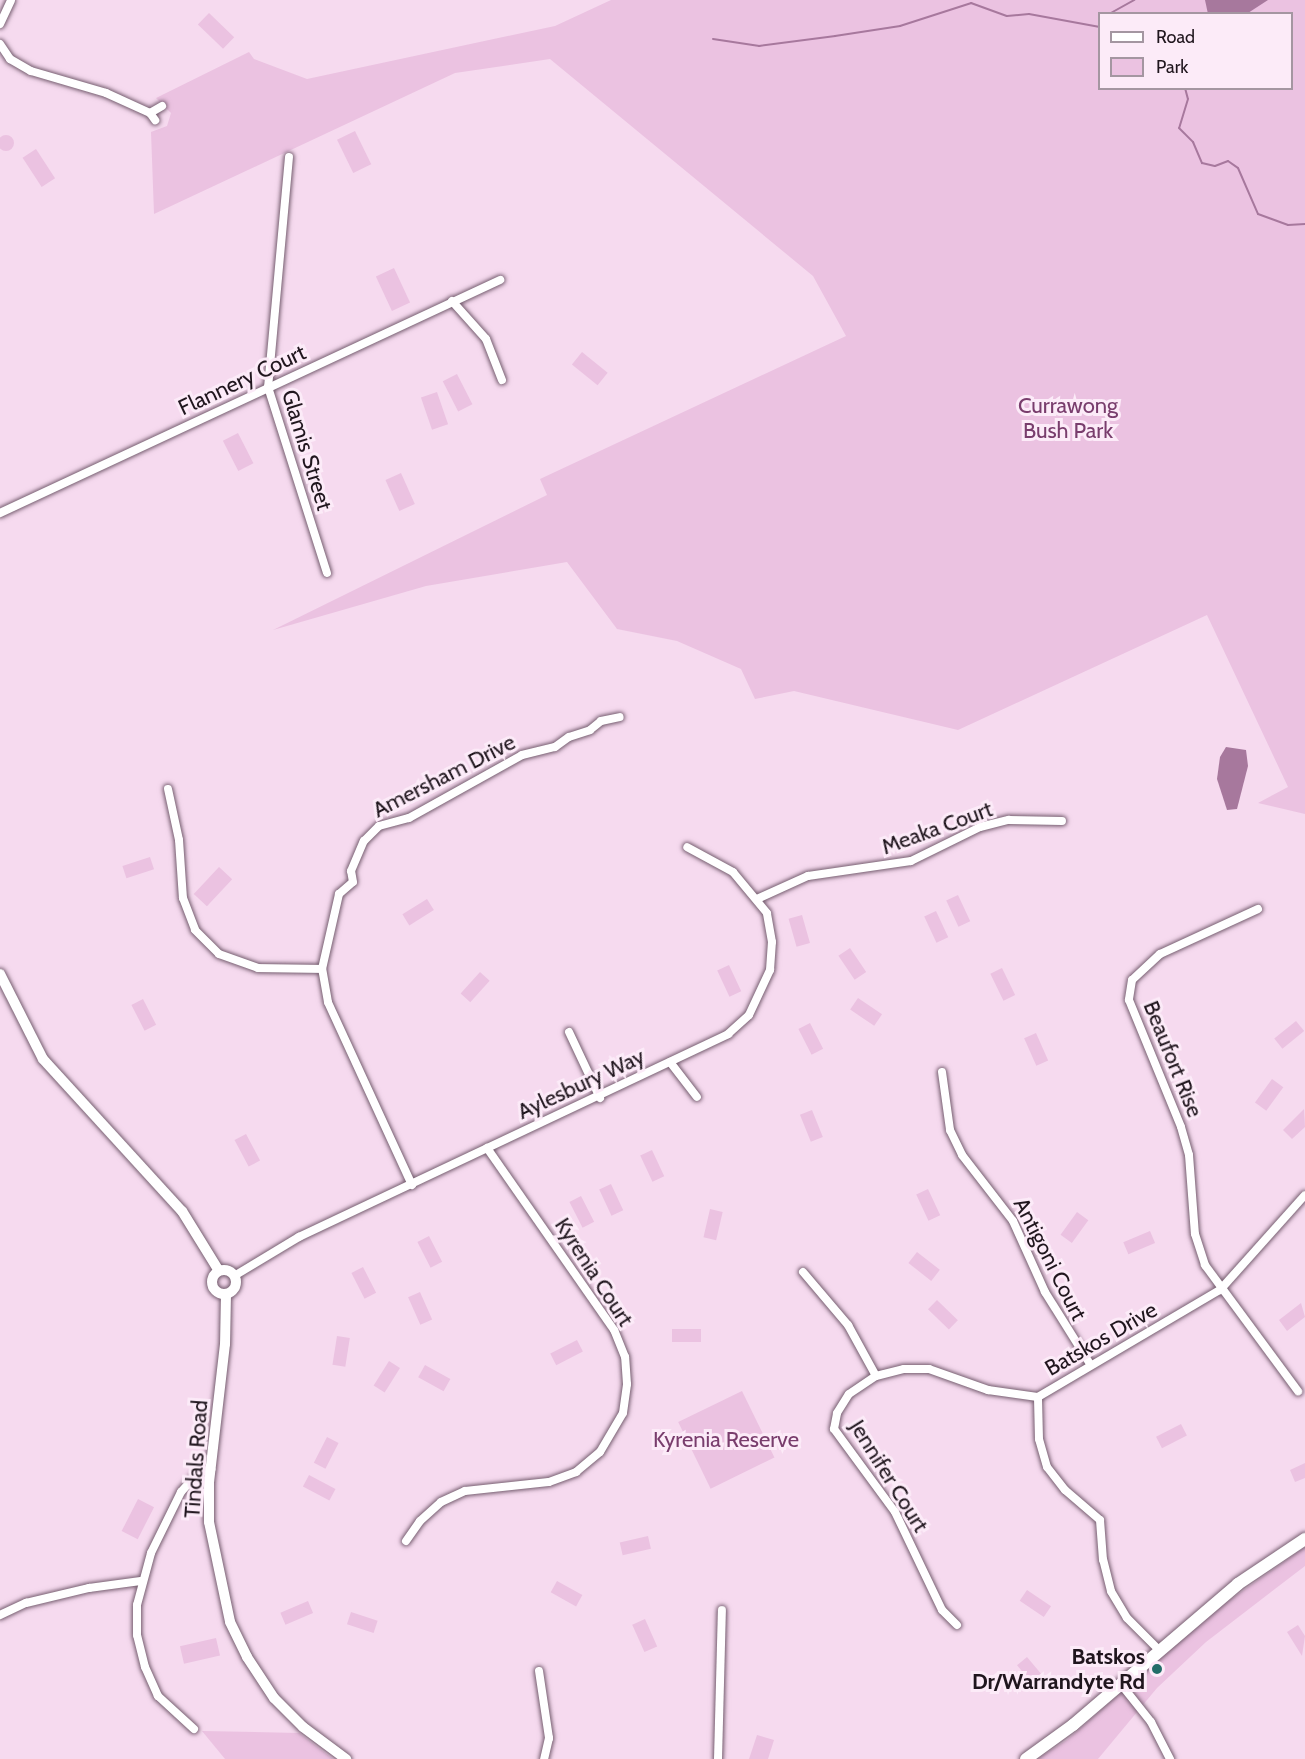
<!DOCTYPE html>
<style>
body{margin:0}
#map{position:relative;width:1305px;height:1759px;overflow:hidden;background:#f6daef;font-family:Cabin,sans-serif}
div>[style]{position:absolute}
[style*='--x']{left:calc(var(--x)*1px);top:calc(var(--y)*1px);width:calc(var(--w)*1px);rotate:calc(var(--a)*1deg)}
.green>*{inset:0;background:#ebc2e1;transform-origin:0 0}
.round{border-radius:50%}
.water>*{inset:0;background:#a7789d}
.stream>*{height:2px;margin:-1px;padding:0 1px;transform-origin:1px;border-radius:1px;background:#a7789d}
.roads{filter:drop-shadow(0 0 2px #765e70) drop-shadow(0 0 2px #765e70)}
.minor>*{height:8px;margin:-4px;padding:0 4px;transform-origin:4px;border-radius:4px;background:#fff}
.secondary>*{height:10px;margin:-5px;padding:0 5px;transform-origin:5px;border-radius:5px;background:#fff}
.secondary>.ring{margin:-5px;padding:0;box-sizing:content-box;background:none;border:10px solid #fff;border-radius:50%}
.primary>*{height:12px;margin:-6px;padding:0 6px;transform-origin:6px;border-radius:6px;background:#fff}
.dots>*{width:16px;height:16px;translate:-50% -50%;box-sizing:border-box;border:3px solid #fcebf8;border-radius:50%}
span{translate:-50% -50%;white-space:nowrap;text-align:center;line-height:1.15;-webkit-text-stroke:6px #fcebf8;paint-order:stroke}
.street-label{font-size:22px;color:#20161e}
.park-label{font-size:22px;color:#793d6d}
.poi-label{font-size:22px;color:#20161e;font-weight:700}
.right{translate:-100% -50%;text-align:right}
.legend{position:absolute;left:1098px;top:12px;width:195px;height:78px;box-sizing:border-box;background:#fcebf8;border:2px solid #a496a1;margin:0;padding:8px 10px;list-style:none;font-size:18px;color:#20161e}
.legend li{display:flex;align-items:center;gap:12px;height:30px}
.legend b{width:30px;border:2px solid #a496a1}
</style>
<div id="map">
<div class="green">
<div style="clip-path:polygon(evenodd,611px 0,1305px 0,1305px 814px,1258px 803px,1288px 787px,1207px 615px,958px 730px,794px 691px,755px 699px,741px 669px,677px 641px,617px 629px,567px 562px,426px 586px,273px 630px,547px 495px,540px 479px,846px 336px,813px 276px,550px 59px,455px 73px,154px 214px,151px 132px,167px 126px,171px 113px,156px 98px,249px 52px,254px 59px,307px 79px,555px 26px,611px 0,1100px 14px,1292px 14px,1292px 88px,1100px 88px,1100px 14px)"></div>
<div style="left:209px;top:13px;width:35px;height:16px;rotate:44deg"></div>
<div style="left:355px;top:131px;width:37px;height:20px;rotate:64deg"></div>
<div class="round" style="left:-2px;top:135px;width:16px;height:16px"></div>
<div style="left:36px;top:149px;width:35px;height:16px;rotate:57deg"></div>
<div style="left:394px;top:268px;width:38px;height:20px;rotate:65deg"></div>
<div style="left:582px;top:352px;width:33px;height:16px;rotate:39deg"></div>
<div style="left:457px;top:374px;width:34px;height:16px;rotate:63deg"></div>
<div style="left:437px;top:392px;width:34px;height:17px;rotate:71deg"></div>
<div style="left:238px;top:433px;width:34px;height:17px;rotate:63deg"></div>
<div style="left:401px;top:473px;width:34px;height:17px;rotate:66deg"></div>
<div style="left:150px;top:857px;width:13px;height:29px;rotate:72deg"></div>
<div style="left:219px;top:867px;width:18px;height:37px;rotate:43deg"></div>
<div style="left:958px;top:895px;width:29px;height:13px;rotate:65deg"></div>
<div style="left:427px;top:899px;width:13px;height:29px;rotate:58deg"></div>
<div style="left:936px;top:911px;width:29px;height:13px;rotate:65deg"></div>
<div style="left:802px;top:915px;width:29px;height:14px;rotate:74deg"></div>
<div style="left:850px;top:948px;width:29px;height:14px;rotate:56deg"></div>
<div style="left:729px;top:965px;width:29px;height:13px;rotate:65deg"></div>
<div style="left:1002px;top:968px;width:30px;height:13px;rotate:64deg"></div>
<div style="left:480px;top:972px;width:13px;height:29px;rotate:42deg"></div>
<div style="left:858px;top:998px;width:29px;height:14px;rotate:34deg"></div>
<div style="left:143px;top:999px;width:29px;height:13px;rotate:63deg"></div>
<div style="left:1296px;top:1021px;width:13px;height:28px;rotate:51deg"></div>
<div style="left:810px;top:1023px;width:29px;height:13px;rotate:63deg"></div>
<div style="left:1036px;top:1033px;width:30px;height:13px;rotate:66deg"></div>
<div style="left:1272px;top:1079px;width:14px;height:29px;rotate:36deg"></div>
<div style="clip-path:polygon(1304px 1109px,1305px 1127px,1292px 1139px,1283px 1130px)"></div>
<div style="left:812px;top:1110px;width:29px;height:13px;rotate:68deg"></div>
<div style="left:246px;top:1134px;width:30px;height:13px;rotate:62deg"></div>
<div style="left:652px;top:1150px;width:29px;height:13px;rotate:65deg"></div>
<div style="left:611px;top:1184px;width:29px;height:13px;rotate:65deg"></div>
<div style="left:928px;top:1189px;width:29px;height:13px;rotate:65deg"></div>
<div style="left:581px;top:1196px;width:29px;height:13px;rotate:63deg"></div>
<div style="left:710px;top:1209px;width:13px;height:29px;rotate:13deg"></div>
<div style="left:1077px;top:1212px;width:14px;height:28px;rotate:36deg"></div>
<div style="left:1150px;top:1231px;width:13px;height:29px;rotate:67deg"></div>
<div style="left:429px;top:1236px;width:29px;height:13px;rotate:63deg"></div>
<div style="left:917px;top:1252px;width:29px;height:14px;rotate:38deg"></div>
<div style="left:363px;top:1267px;width:29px;height:13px;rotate:63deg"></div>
<div style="left:420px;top:1292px;width:30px;height:13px;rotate:66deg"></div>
<div style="left:937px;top:1300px;width:29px;height:13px;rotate:44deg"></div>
<div style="clip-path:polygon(1301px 1303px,1305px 1317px,1287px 1331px,1279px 1320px)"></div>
<div style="left:701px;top:1329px;width:13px;height:29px;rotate:90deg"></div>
<div style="left:337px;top:1336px;width:13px;height:29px;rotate:9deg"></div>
<div style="left:577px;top:1340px;width:13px;height:30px;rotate:63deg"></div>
<div style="left:389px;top:1361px;width:13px;height:29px;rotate:32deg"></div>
<div style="left:425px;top:1365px;width:29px;height:14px;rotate:29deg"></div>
<div style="left:742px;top:1391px;width:74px;height:71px;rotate:64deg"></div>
<div style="left:1181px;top:1424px;width:13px;height:28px;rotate:63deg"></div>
<div style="left:327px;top:1437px;width:13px;height:29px;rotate:27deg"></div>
<div style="clip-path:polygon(1305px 1463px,1305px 1478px,1295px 1482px,1290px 1470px)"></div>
<div style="left:309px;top:1475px;width:30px;height:13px;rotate:28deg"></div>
<div style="left:138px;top:1499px;width:18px;height:36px;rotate:27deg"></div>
<div style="left:648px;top:1536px;width:13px;height:29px;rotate:77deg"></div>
<div style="clip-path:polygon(1305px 1547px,1305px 1566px,1206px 1642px,1157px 1688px,1098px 1759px,1037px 1759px,1067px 1740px,1210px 1614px)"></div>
<div style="left:557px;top:1581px;width:29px;height:13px;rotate:29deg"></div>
<div style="left:1027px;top:1590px;width:29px;height:13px;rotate:34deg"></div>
<div style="left:308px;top:1601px;width:13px;height:30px;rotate:67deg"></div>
<div style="left:351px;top:1612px;width:28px;height:13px;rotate:18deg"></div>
<div style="left:645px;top:1619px;width:30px;height:14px;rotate:66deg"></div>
<div style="clip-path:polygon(1298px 1625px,1305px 1636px,1302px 1656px,1287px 1632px)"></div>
<div style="left:216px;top:1638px;width:18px;height:37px;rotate:77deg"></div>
<div style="left:1027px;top:1657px;width:30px;height:13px;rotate:50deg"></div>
<div style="clip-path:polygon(202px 1731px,299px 1733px,333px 1759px,225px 1759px)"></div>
<div style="clip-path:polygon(757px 1735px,774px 1740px,768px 1759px,749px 1759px)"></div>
</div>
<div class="water">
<div style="clip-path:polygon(1205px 0,1268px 0,1248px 13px,1208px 14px)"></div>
<div style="clip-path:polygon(1226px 747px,1246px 750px,1248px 766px,1237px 809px,1227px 810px,1217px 779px,1220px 757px)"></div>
</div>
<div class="stream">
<div style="--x:1109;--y:14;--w:29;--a:-29"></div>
<div style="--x:713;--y:39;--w:47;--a:8.7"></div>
<div style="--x:759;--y:46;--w:77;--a:-7.5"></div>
<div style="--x:835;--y:36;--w:66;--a:-8.7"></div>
<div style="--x:900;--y:26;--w:75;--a:-17.9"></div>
<div style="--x:971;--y:3;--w:38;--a:20"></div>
<div style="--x:1007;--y:16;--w:22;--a:-5"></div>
<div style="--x:1029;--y:14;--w:72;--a:10.4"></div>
<div style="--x:1185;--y:88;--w:11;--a:75"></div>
<div style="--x:1188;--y:99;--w:30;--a:107"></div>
<div style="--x:1179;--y:128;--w:20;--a:45"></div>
<div style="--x:1193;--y:142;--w:23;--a:67"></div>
<div style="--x:1202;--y:163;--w:13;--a:13"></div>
<div style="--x:1215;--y:166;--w:14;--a:-21"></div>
<div style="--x:1228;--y:161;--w:12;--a:35"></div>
<div style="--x:1238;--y:168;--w:50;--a:66.5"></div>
<div style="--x:1258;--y:214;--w:32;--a:20"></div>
<div style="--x:1288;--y:225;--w:17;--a:-3"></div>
</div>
<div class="roads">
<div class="minor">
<div style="--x:0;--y:24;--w:26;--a:-65"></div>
<div style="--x:0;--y:44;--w:18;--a:56"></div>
<div style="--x:10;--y:59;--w:24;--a:30"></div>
<div style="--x:31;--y:71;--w:78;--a:16.3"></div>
<div style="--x:106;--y:93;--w:48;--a:24.4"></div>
<div style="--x:150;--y:113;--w:9;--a:54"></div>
<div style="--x:150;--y:113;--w:14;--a:-30"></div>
<div style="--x:289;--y:157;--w:231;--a:95.2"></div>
<div style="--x:268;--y:387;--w:195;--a:72.4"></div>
<div style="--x:452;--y:301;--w:51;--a:48.2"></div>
<div style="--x:486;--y:339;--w:44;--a:68.7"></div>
<div style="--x:0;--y:513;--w:552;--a:-24.99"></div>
<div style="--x:168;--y:789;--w:52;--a:77.8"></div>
<div style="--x:179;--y:840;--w:58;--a:86.1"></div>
<div style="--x:183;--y:898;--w:34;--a:69"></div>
<div style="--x:195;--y:930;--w:34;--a:45"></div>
<div style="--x:219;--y:954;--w:41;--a:19.7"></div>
<div style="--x:258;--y:968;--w:64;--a:0.9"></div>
<div style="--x:757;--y:899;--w:56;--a:-24.3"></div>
<div style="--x:808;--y:876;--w:104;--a:-8.3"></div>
<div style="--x:911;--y:861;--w:77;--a:-26.2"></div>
<div style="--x:980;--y:827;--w:30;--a:-14"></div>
<div style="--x:1009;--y:820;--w:53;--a:1.1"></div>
<div style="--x:1258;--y:909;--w:108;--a:155.3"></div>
<div style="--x:1160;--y:954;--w:38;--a:137"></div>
<div style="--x:1132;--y:980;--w:20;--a:99"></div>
<div style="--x:1129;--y:1000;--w:137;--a:67.7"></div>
<div style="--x:1181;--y:1127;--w:29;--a:74"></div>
<div style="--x:1189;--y:1155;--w:79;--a:85.7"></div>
<div style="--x:1195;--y:1234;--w:33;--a:72"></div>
<div style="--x:1205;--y:1265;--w:157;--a:53.6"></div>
<div style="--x:569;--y:1032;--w:73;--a:64.8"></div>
<div style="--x:670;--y:1062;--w:44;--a:52.4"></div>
<div style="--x:942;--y:1072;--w:59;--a:82.1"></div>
<div style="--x:950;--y:1130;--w:28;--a:64"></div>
<div style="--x:962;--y:1155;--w:83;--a:52.3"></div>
<div style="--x:1013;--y:1221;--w:78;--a:65.7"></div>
<div style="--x:1045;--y:1292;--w:85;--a:58"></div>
<div style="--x:412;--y:1185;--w:201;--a:-114.7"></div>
<div style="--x:328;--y:1002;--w:34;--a:-100"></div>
<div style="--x:322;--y:969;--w:77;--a:-77.2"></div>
<div style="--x:339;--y:894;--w:18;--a:-41"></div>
<div style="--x:353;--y:882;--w:11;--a:-100"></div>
<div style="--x:351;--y:871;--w:33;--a:-67"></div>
<div style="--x:364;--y:841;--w:21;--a:-45"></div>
<div style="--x:379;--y:826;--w:31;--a:-15"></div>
<div style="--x:409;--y:818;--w:129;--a:-29.1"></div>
<div style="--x:522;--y:755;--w:34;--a:-14"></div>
<div style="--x:555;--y:747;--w:17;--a:-36"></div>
<div style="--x:569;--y:737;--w:22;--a:-18"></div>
<div style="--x:590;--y:730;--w:14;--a:-39"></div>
<div style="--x:601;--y:721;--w:19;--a:-12"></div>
<div style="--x:803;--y:1272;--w:70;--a:49.7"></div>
<div style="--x:848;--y:1325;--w:58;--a:61.2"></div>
<div style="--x:234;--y:1276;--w:76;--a:-31"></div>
<div style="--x:299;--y:1237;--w:475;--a:-25.3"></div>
<div style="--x:728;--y:1034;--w:28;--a:-42"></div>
<div style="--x:749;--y:1015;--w:50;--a:-65"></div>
<div style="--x:770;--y:970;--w:28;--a:-86"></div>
<div style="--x:772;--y:942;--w:29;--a:-100"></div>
<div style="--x:767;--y:913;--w:53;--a:-129.7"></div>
<div style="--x:733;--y:872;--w:52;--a:-151.5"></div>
<div style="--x:406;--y:1541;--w:24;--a:-55"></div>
<div style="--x:420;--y:1521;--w:28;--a:-42"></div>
<div style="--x:441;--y:1502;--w:26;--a:-25"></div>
<div style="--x:465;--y:1491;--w:84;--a:-6.1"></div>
<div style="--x:549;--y:1482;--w:29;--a:-20"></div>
<div style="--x:576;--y:1472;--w:31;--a:-40"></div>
<div style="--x:600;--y:1452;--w:45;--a:-59.5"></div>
<div style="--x:623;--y:1413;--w:29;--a:-82"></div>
<div style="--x:627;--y:1384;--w:27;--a:-94"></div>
<div style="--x:625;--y:1357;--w:29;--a:-112"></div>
<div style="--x:614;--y:1330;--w:222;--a:-124.9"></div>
<div style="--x:0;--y:1615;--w:29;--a:-25"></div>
<div style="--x:26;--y:1603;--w:65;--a:-13.4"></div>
<div style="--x:89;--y:1588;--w:52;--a:-7.7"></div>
<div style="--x:957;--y:1625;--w:21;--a:-135"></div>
<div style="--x:942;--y:1610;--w:109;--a:-115.6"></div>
<div style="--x:895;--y:1512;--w:103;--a:-126.3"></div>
<div style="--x:834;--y:1429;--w:16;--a:-79"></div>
<div style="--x:837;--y:1413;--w:22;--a:-58"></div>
<div style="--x:849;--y:1394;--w:32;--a:-34"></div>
<div style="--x:876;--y:1376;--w:29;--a:-14"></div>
<div style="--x:904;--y:1369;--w:25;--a:0"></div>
<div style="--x:929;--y:1369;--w:63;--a:19.6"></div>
<div style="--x:988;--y:1390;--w:50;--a:8"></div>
<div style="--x:1158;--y:1649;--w:44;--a:-135"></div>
<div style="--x:1127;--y:1618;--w:31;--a:-121"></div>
<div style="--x:1111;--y:1591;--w:32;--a:-104"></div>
<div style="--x:1103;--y:1560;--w:40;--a:-94.3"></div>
<div style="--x:1100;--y:1520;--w:46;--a:-139.4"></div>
<div style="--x:1065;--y:1490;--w:29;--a:-128"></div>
<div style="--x:1047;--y:1467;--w:29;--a:-106"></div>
<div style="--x:1039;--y:1439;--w:42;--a:-91.4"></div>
<div style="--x:1038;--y:1397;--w:211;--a:-30.5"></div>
<div style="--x:1220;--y:1290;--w:127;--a:-48.2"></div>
<div style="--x:539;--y:1671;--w:68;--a:81.5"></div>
<div style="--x:549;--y:1738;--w:22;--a:103"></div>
<div style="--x:1120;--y:1683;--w:50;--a:51.5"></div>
<div style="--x:1151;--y:1722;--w:42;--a:62.8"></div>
<div style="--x:194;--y:1729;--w:49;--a:-137.5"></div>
<div style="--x:158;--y:1696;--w:32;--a:-114"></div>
<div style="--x:145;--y:1667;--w:33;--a:-104"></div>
<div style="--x:137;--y:1635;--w:30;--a:-90"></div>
<div style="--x:137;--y:1605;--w:54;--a:-74.9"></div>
<div style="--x:151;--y:1553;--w:68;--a:-63.8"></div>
<div style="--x:181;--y:1492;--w:25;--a:-48"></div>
<div style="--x:198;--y:1473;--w:14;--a:-17"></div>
<div style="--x:718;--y:1759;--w:149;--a:-88.5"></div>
</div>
<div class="secondary">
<div style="--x:0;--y:974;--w:95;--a:63.2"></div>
<div style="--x:43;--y:1059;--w:206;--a:47.6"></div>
<div style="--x:182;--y:1211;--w:70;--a:58.3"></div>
<div class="ring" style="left:212px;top:1270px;width:14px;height:14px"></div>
<div style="--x:226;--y:1294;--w:50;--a:91.1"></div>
<div style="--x:225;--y:1344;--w:140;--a:96.6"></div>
<div style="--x:209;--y:1483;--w:39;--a:90"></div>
<div style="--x:209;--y:1522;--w:102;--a:78.1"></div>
<div style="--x:230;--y:1622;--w:39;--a:64"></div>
<div style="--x:247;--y:1657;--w:49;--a:56.6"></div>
<div style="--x:274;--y:1698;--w:41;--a:45"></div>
<div style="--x:303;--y:1727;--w:54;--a:36.7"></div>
</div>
<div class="primary">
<div style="--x:1026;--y:1759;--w:58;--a:-35.9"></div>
<div style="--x:1073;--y:1725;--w:217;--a:-40.5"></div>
<div style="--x:1238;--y:1584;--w:81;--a:-33.9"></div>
</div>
</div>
<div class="dots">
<div style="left:1157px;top:1669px;background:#236d68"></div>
</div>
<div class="street-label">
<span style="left:242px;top:380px;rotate:-25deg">Flannery Court</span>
<span style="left:307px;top:450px;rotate:73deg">Glamis Street</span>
<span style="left:444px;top:776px;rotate:-27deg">Amersham Drive</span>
<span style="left:937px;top:828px;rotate:-20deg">Meaka Court</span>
<span style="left:1173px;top:1059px;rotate:68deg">Beaufort Rise</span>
<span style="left:581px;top:1084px;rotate:-25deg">Aylesbury Way</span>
<span style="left:1050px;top:1259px;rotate:63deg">Antigoni Court</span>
<span style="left:594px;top:1272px;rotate:57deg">Kyrenia Court</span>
<span style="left:1101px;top:1339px;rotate:-30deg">Batskos Drive</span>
<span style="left:196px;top:1459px;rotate:-86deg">Tindals Road</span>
<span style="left:889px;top:1476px;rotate:58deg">Jennifer Court</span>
</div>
<div class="park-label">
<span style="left:1068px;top:418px">Currawong<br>Bush Park</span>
<span style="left:726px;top:1440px">Kyrenia Reserve</span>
</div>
<div class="poi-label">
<span class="right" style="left:1145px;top:1669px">Batskos<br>Dr/Warrandyte Rd</span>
</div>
<ul class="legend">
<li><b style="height:8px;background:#fff"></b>Road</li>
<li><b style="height:16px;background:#ebc2e1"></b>Park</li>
</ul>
</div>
